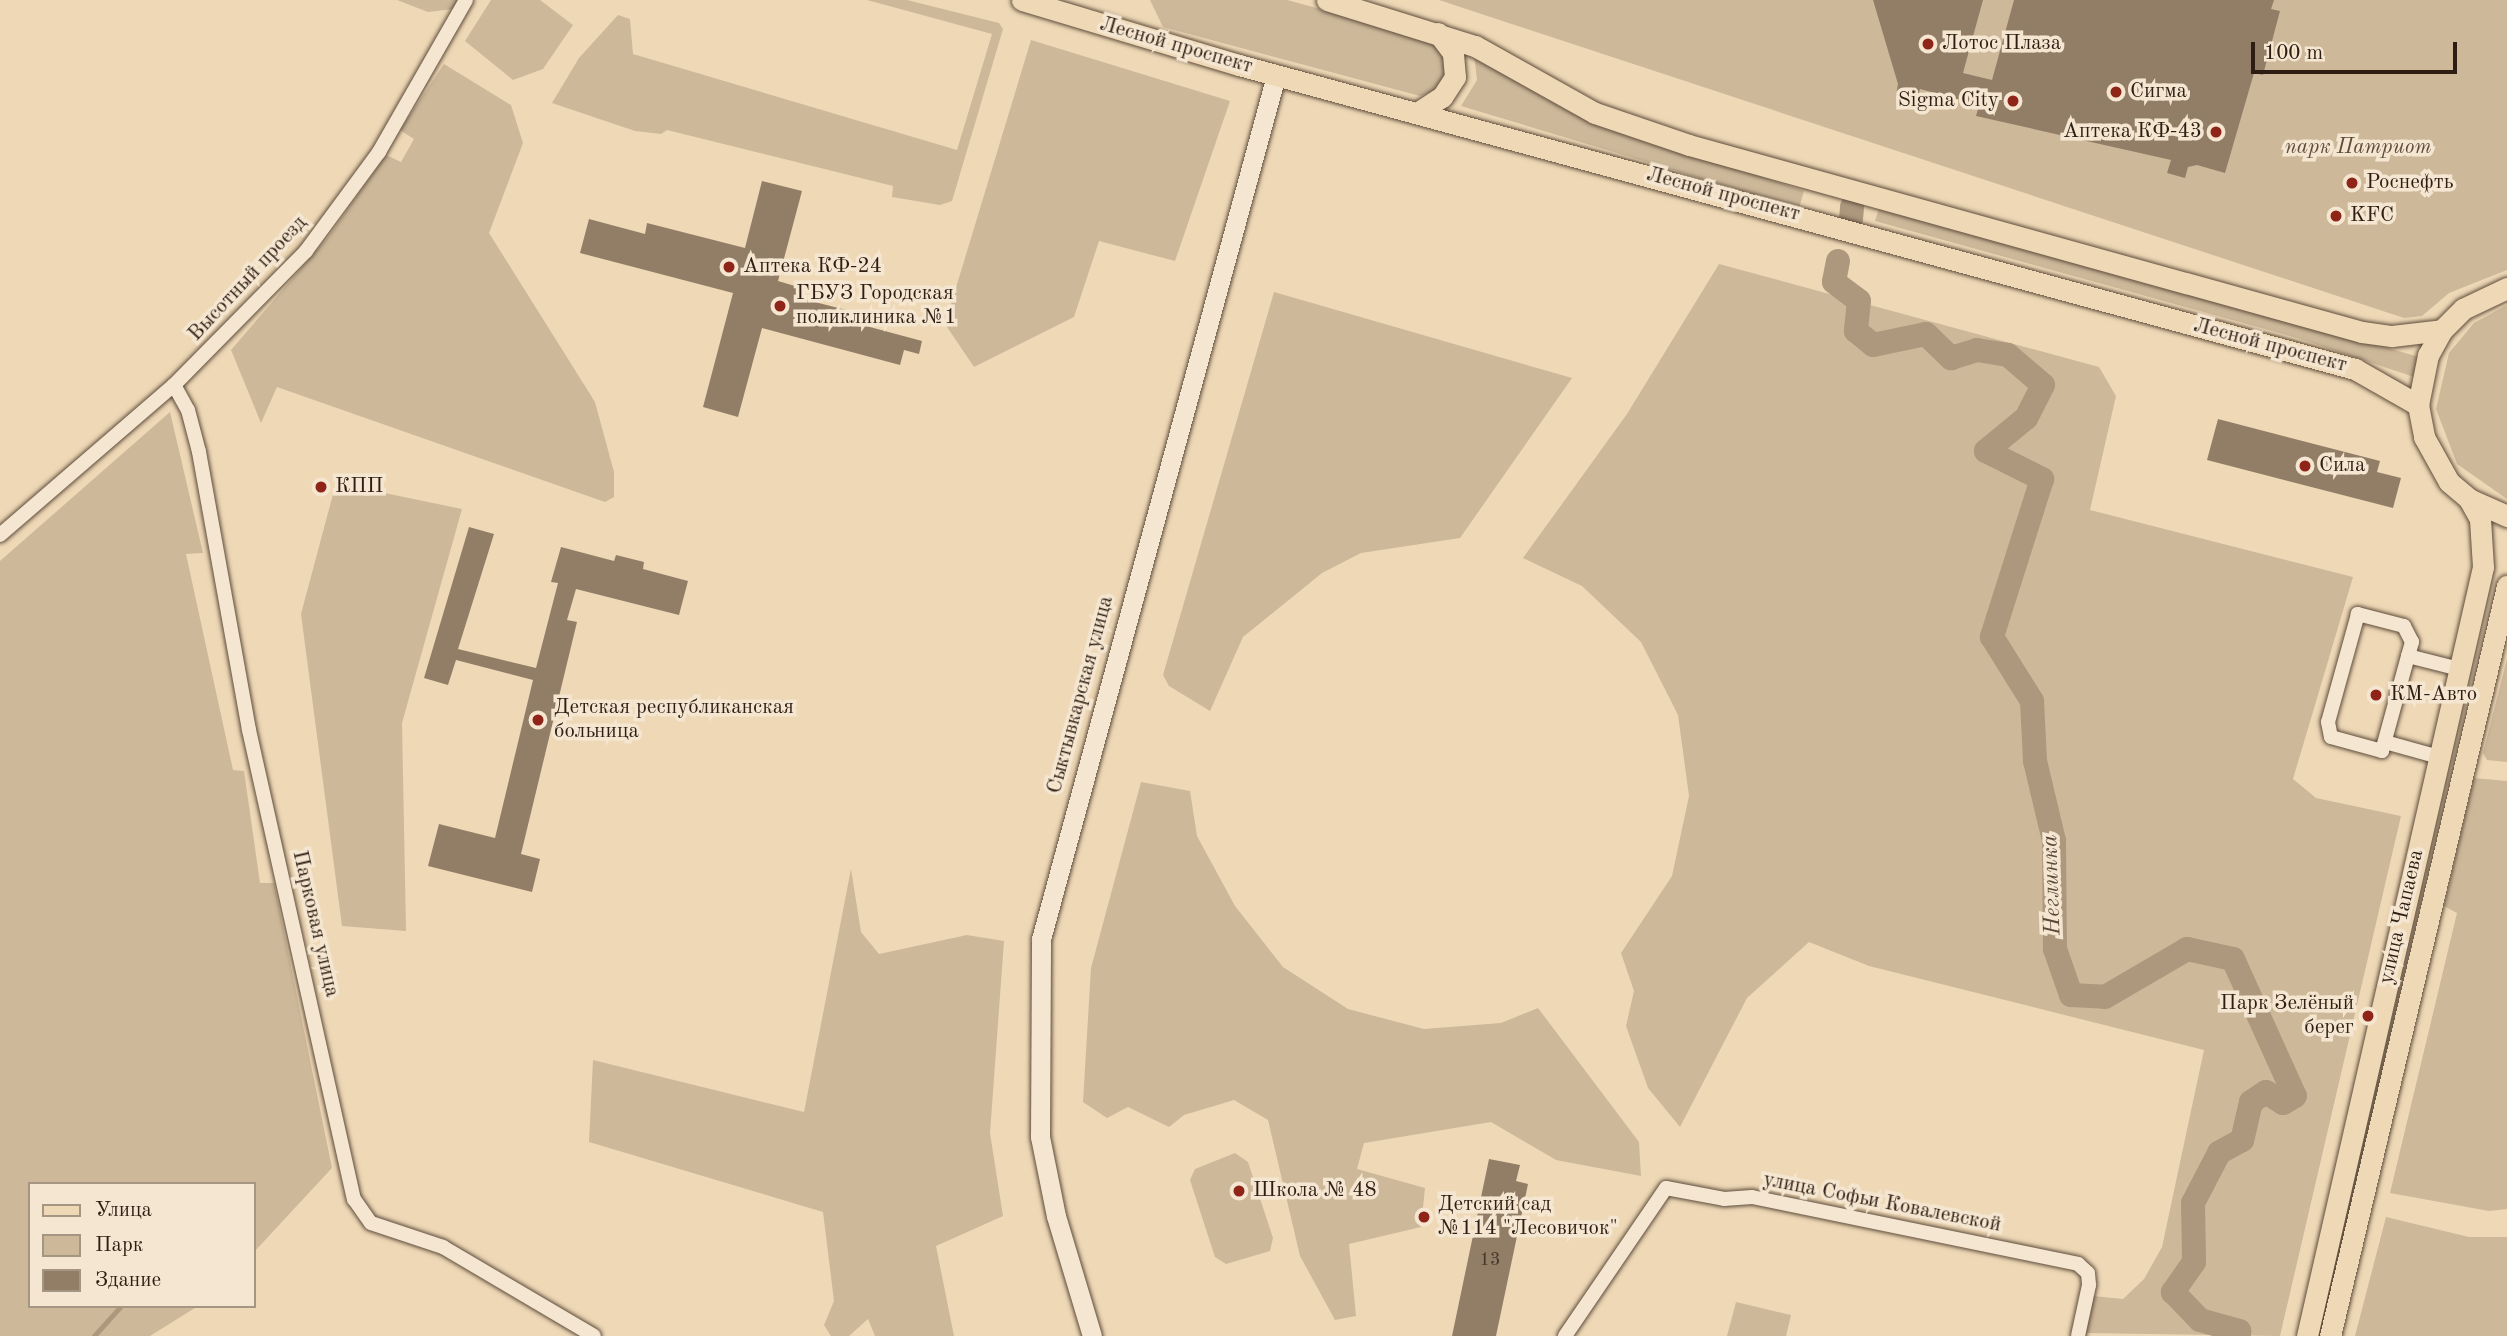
<!DOCTYPE html>
<meta charset="utf-8">
<style>
body{margin:0}
#map{position:relative;width:2507px;height:1336px;overflow:hidden;background:#eed8b6;font-family:"Old Standard TT",serif}
div>[style]{position:absolute}
[style*='--x']{left:calc(var(--x)*1px);top:calc(var(--y)*1px);width:calc(var(--w)*1px);rotate:calc(var(--a)*1deg)}
.green>*{inset:0;background:#cdb89a}
.stream>*{height:4.5px;margin:-2.25px;padding:0 2.25px;transform-origin:2.25px;border-radius:2.25px;background:#ad987e}
.river>*{height:24px;margin:-12px;padding:0 12px;transform-origin:12px;border-radius:12px;background:#ad987e}
.building>*{inset:0;background:#927e67}
.roads{filter:drop-shadow(0 0 2px #5e4c3b) drop-shadow(0 0 2px #5e4c3b)}
.minor>*{height:14px;margin:-7px;padding:0 7px;transform-origin:7px;border-radius:7px;background:#f4e6d0}
.secondary>*{height:19px;margin:-9.5px;padding:0 9.5px;transform-origin:9.5px;border-radius:9.5px;background:#f4e6d0}
.primary>*{height:21px;margin:-10.5px;padding:0 10.5px;transform-origin:10.5px;border-radius:10.5px;background:#eed8b6}
.dots>*{width:19px;height:19px;translate:-50% -50%;box-sizing:border-box;border:4px solid #f4e6d0;border-radius:50%}
span{translate:-50% -50%;white-space:nowrap;text-align:center;line-height:1.15;-webkit-text-stroke:7px #f4e6d0;paint-order:stroke}
.number-label{font-size:18px;color:#473527}
.number-label span{-webkit-text-stroke-width:0}
.poi-label{font-size:21px;color:#2e1d12}
.left{translate:0 -50%;text-align:left}
.right{translate:-100% -50%;text-align:right}
.street-label{font-size:21px;color:#2e1d12}
.park-label{font-size:21px;color:#5e4c3b;font-style:italic}
.water-label{font-size:23px;color:#5a4838;font-style:italic}
.legend{position:absolute;left:28px;top:1182px;width:228px;height:126px;box-sizing:border-box;background:#f4e6d0;border:2px solid #a59684;margin:0;padding:9px 12px;list-style:none;font-size:21px;color:#2e1d12}
.legend li{display:flex;align-items:center;gap:14px;height:35px}
.legend b{width:35px;border:2px solid #a59684}
.scale{position:absolute;left:2251px;top:42px;width:206px;height:32px;box-sizing:border-box;border:4px solid #2e1d12;border-top:0;padding-left:9px;font-size:21px;line-height:24px;white-space:nowrap;color:#2e1d12;-webkit-text-stroke:5px #f4e6d0;paint-order:stroke}
</style>
<div id="map">
<div class="green">
<div style="clip-path:polygon(397px 0,462px 0,453px 9px,428px 12px)"></div>
<div style="clip-path:polygon(491px 0,540px 0,573px 25px,543px 69px,513px 80px,465px 41px)"></div>
<div style="clip-path:polygon(867px 0,907px 0,999px 23px,1003px 29px,952px 201px,940px 205px,892px 197px,893px 186px,667px 130px,661px 134px,635px 131px,552px 103px,579px 58px,618px 15px,630px 19px,633px 54px,957px 150px,992px 34px)"></div>
<div style="clip-path:polygon(1150px 0,1287px 0,1436px 40px,1452px 58px,1443px 87px,1420px 96px,1163px 27px)"></div>
<div style="clip-path:polygon(1439px 0,2507px 0,2507px 270px,2449px 293px,2422px 316px,2404px 318px)"></div>
<div style="clip-path:polygon(1031px 40px,1230px 101px,1175px 261px,1099px 241px,1074px 317px,974px 367px,945px 324px)"></div>
<div style="clip-path:polygon(1474px 54px,1597px 121px,1804px 191px,1799px 208px,1461px 106px,1477px 80px)"></div>
<div style="clip-path:polygon(444px 64px,511px 105px,523px 143px,489px 233px,595px 402px,614px 472px,614px 497px,605px 502px,277px 387px,261px 423px,231px 350px,329px 236px,386px 155px,401px 162px,414px 139px,400px 130px)"></div>
<div style="clip-path:polygon(1881px 202px,2419px 357px,2414px 377px,2297px 338px,1875px 221px)"></div>
<div style="clip-path:polygon(1719px 264px,2099px 367px,2116px 396px,2090px 510px,2353px 577px,2293px 779px,2316px 798px,2401px 816px,2280px 1336px,2085px 1333px,2093px 1296px,2123px 1299px,2144px 1279px,2162px 1247px,2204px 1050px,1869px 966px,1809px 942px,1747px 998px,1680px 1127px,1648px 1088px,1626px 1026px,1634px 991px,1621px 953px,1672px 876px,1689px 796px,1678px 715px,1641px 642px,1582px 586px,1523px 558px,1627px 414px)"></div>
<div style="clip-path:polygon(1274px 292px,1572px 378px,1460px 538px,1361px 553px,1322px 573px,1243px 637px,1210px 711px,1169px 686px,1163px 675px)"></div>
<div style="clip-path:polygon(2507px 305px,2507px 499px,2457px 464px,2436px 409px,2449px 353px,2474px 323px)"></div>
<div style="clip-path:polygon(170px 412px,203px 553px,186px 554px,233px 770px,244px 771px,260px 883px,274px 883px,332px 1168px,254px 1252px,254px 1184px,30px 1184px,30px 1306px,198px 1306px,150px 1336px,0 1336px,0 561px)"></div>
<div style="clip-path:polygon(336px 483px,462px 509px,402px 723px,406px 931px,342px 926px,301px 614px)"></div>
<div style="clip-path:polygon(2507px 659px,2507px 762px,2487px 760px,2483px 753px)"></div>
<div style="clip-path:polygon(2474px 778px,2507px 781px,2507px 1209px,2489px 1211px,2390px 1193px,2457px 913px,2444px 906px)"></div>
<div style="clip-path:polygon(1141px 782px,1190px 791px,1197px 836px,1235px 906px,1283px 967px,1348px 1009px,1424px 1029px,1501px 1023px,1538px 1008px,1639px 1142px,1641px 1176px,1556px 1160px,1491px 1122px,1364px 1143px,1357px 1169px,1425px 1188px,1421px 1227px,1349px 1244px,1356px 1316px,1335px 1320px,1300px 1256px,1268px 1120px,1234px 1100px,1184px 1115px,1169px 1127px,1128px 1107px,1107px 1118px,1083px 1102px,1091px 968px)"></div>
<div style="clip-path:polygon(851px 869px,861px 932px,879px 954px,967px 935px,1004px 941px,990px 1133px,1003px 1216px,936px 1246px,954px 1336px,875px 1336px,868px 1319px,849px 1336px,831px 1336px,824px 1325px,834px 1301px,823px 1212px,589px 1142px,593px 1060px,804px 1112px)"></div>
<div style="clip-path:polygon(1235px 1153px,1248px 1162px,1273px 1238px,1270px 1251px,1226px 1264px,1215px 1257px,1190px 1180px,1195px 1169px)"></div>
<div style="clip-path:polygon(2386px 1217px,2469px 1237px,2507px 1237px,2507px 1336px,2355px 1336px)"></div>
<div style="clip-path:polygon(1736px 1302px,1791px 1315px,1786px 1336px,1727px 1336px)"></div>
</div>
<div class="stream">
<div style="--x:94;--y:1336;--w:40;--a:-48"></div>
</div>
<div class="river">
<div style="--x:1851;--y:219;--w:12;--a:-85"></div>
<div style="--x:1838;--y:261;--w:21;--a:101"></div>
<div style="--x:1834;--y:282;--w:31;--a:37"></div>
<div style="--x:1859;--y:301;--w:30;--a:96"></div>
<div style="--x:1856;--y:331;--w:22;--a:39"></div>
<div style="--x:1873;--y:345;--w:54;--a:-11.7"></div>
<div style="--x:1926;--y:334;--w:35;--a:44"></div>
<div style="--x:1951;--y:358;--w:27;--a:-17"></div>
<div style="--x:1977;--y:350;--w:31;--a:9"></div>
<div style="--x:2008;--y:355;--w:46;--a:40.6"></div>
<div style="--x:2043;--y:385;--w:37;--a:117"></div>
<div style="--x:2026;--y:418;--w:52;--a:140.5"></div>
<div style="--x:1986;--y:451;--w:63;--a:26.6"></div>
<div style="--x:2042;--y:479;--w:166;--a:107.6"></div>
<div style="--x:1992;--y:637;--w:75;--a:58"></div>
<div style="--x:2032;--y:701;--w:60;--a:87.1"></div>
<div style="--x:2035;--y:761;--w:82;--a:76.6"></div>
<div style="--x:2054;--y:841;--w:108;--a:89.5"></div>
<div style="--x:2055;--y:949;--w:49;--a:70.8"></div>
<div style="--x:2071;--y:995;--w:34;--a:3"></div>
<div style="--x:2105;--y:997;--w:95;--a:-30.3"></div>
<div style="--x:2187;--y:949;--w:47;--a:12.3"></div>
<div style="--x:2233;--y:959;--w:150;--a:65.7"></div>
<div style="--x:2295;--y:1096;--w:14;--a:150"></div>
<div style="--x:2283;--y:1103;--w:20;--a:-147"></div>
<div style="--x:2266;--y:1092;--w:18;--a:146"></div>
<div style="--x:2251;--y:1102;--w:39;--a:103"></div>
<div style="--x:2242;--y:1140;--w:26;--a:151"></div>
<div style="--x:2219;--y:1153;--w:56;--a:117.5"></div>
<div style="--x:2193;--y:1203;--w:59;--a:89"></div>
<div style="--x:2194;--y:1262;--w:37;--a:125"></div>
<div style="--x:2173;--y:1292;--w:39;--a:46"></div>
<div style="--x:2200;--y:1320;--w:41;--a:15.8"></div>
<div style="--x:2239;--y:1331;--w:5;--a:90"></div>
</div>
<div class="building">
<div style="clip-path:polygon(1873px 0,1983px 0,1963px 73px,1992px 80px,2014px 0,2274px 0,2271px 9px,2280px 11px,2263px 75px,2254px 73px,2225px 173px,2197px 165px,2188px 167px,2185px 178px,2167px 173px,2171px 160px,1976px 116px,1979px 105px,1920px 89px,1916px 101px,1896px 95px,1898px 84px)"></div>
<div style="clip-path:polygon(762px 181px,802px 191px,778px 281px,805px 289px,803px 299px,858px 313px,855px 323px,922px 341px,919px 354px,904px 350px,900px 365px,762px 328px,738px 417px,703px 407px,733px 293px,580px 253px,589px 219px,645px 234px,647px 223px,745px 248px)"></div>
<div style="clip-path:polygon(2218px 419px,2380px 461px,2377px 472px,2401px 478px,2393px 508px,2207px 460px)"></div>
<div style="clip-path:polygon(469px 527px,494px 534px,458px 649px,536px 668px,558px 583px,551px 582px,561px 547px,614px 561px,616px 555px,644px 562px,643px 569px,688px 581px,679px 615px,576px 589px,567px 620px,577px 622px,521px 854px,540px 859px,532px 892px,428px 866px,439px 824px,495px 838px,533px 680px,456px 660px,448px 685px,424px 678px)"></div>
<div style="clip-path:polygon(1489px 1159px,1520px 1165px,1516px 1181px,1528px 1184px,1496px 1336px,1452px 1336px)"></div>
</div>
<div class="roads">
<div class="minor">
<div style="--x:174;--y:385;--w:29;--a:61"></div>
<div style="--x:188;--y:410;--w:43;--a:75.3"></div>
<div style="--x:199;--y:452;--w:282;--a:79.8"></div>
<div style="--x:249;--y:730;--w:481;--a:77.4"></div>
<div style="--x:354;--y:1199;--w:29;--a:55"></div>
<div style="--x:371;--y:1223;--w:76;--a:18.4"></div>
<div style="--x:443;--y:1247;--w:175;--a:30.5"></div>
<div style="--x:0;--y:535;--w:230;--a:-40.8"></div>
<div style="--x:174;--y:385;--w:188;--a:-45.4"></div>
<div style="--x:306;--y:251;--w:123;--a:-53.6"></div>
<div style="--x:379;--y:152;--w:175;--a:-60.2"></div>
<div style="--x:2408;--y:656;--w:15;--a:-74"></div>
<div style="--x:2412;--y:642;--w:18;--a:-117"></div>
<div style="--x:2404;--y:626;--w:48;--a:-165.4"></div>
<div style="--x:2358;--y:614;--w:112;--a:105.5"></div>
<div style="--x:2328;--y:722;--w:15;--a:79"></div>
<div style="--x:2331;--y:737;--w:53;--a:15.4"></div>
<div style="--x:2382;--y:751;--w:98;--a:-74.7"></div>
<div style="--x:2408;--y:656;--w:53;--a:14.3"></div>
<div style="--x:2385;--y:742;--w:56;--a:15.5"></div>
<div style="--x:1565;--y:1336;--w:179;--a:-55.7"></div>
<div style="--x:1666;--y:1188;--w:59;--a:10.7"></div>
<div style="--x:1724;--y:1199;--w:28;--a:-4"></div>
<div style="--x:1752;--y:1197;--w:333;--a:11.6"></div>
<div style="--x:2078;--y:1264;--w:13;--a:42"></div>
<div style="--x:2088;--y:1273;--w:12;--a:85"></div>
<div style="--x:2089;--y:1285;--w:52;--a:102.2"></div>
</div>
<div class="secondary">
<div style="--x:1092;--y:1336;--w:125;--a:-106.7"></div>
<div style="--x:1056;--y:1216;--w:81;--a:-101.4"></div>
<div style="--x:1040;--y:1137;--w:198;--a:-89.7"></div>
<div style="--x:1041;--y:939;--w:895;--a:-74.78"></div>
</div>
<div class="primary">
<div style="--x:1022;--y:0;--w:227;--a:16.7"></div>
<div style="--x:1239;--y:65;--w:1157;--a:15.24"></div>
<div style="--x:2355;--y:369;--w:73;--a:29.7"></div>
<div style="--x:1327;--y:0;--w:155;--a:17.3"></div>
<div style="--x:1475;--y:46;--w:137;--a:29.2"></div>
<div style="--x:1595;--y:113;--w:99;--a:18.8"></div>
<div style="--x:1689;--y:145;--w:698;--a:15.53"></div>
<div style="--x:2362;--y:332;--w:30;--a:8"></div>
<div style="--x:2392;--y:336;--w:50;--a:-6.8"></div>
<div style="--x:1417;--y:113;--w:30;--a:-33"></div>
<div style="--x:1442;--y:97;--w:24;--a:-57"></div>
<div style="--x:1455;--y:77;--w:24;--a:-95"></div>
<div style="--x:1453;--y:53;--w:25;--a:-127"></div>
<div style="--x:2507;--y:288;--w:49;--a:154.5"></div>
<div style="--x:2463;--y:309;--w:30;--a:135"></div>
<div style="--x:2442;--y:330;--w:29;--a:119"></div>
<div style="--x:2428;--y:355;--w:51;--a:101.3"></div>
<div style="--x:2418;--y:405;--w:33;--a:79"></div>
<div style="--x:2424;--y:437;--w:51;--a:60.9"></div>
<div style="--x:2449;--y:482;--w:26;--a:40"></div>
<div style="--x:2469;--y:499;--w:42;--a:24.1"></div>
<div style="--x:2307;--y:1336;--w:789;--a:-77.11"></div>
<div style="--x:2483;--y:567;--w:48;--a:-93.6"></div>
<div style="--x:2480;--y:519;--w:23;--a:-119"></div>
<div style="--x:2330;--y:1336;--w:771;--a:-76.72"></div>
</div>
</div>
<div class="dots">
<div style="left:1928px;top:44px;background:#8f2418"></div>
<div style="left:2116px;top:92px;background:#8f2418"></div>
<div style="left:2013px;top:101px;background:#8f2418"></div>
<div style="left:2216px;top:132px;background:#8f2418"></div>
<div style="left:2352px;top:183px;background:#8f2418"></div>
<div style="left:2336px;top:216px;background:#8f2418"></div>
<div style="left:729px;top:267px;background:#8f2418"></div>
<div style="left:780px;top:306px;background:#8f2418"></div>
<div style="left:2305px;top:466px;background:#8f2418"></div>
<div style="left:321px;top:487px;background:#8f2418"></div>
<div style="left:2376px;top:695px;background:#8f2418"></div>
<div style="left:538px;top:720px;background:#8f2418"></div>
<div style="left:2368px;top:1016px;background:#8f2418"></div>
<div style="left:1239px;top:1191px;background:#8f2418"></div>
<div style="left:1424px;top:1217px;background:#8f2418"></div>
</div>
<div class="number-label">
<span style="left:1490px;top:1260px">13</span>
</div>
<div class="poi-label">
<span class="left" style="left:1942px;top:44px">Лотос Плаза</span>
<span class="left" style="left:2130px;top:92px">Сигма</span>
<span class="right" style="left:1999px;top:101px">Sigma City</span>
<span class="right" style="left:2202px;top:132px">Аптека КФ-43</span>
<span class="left" style="left:2366px;top:183px">Роснефть</span>
<span class="left" style="left:2350px;top:216px">KFC</span>
<span class="left" style="left:743px;top:267px">Аптека КФ-24</span>
<span class="left" style="left:796px;top:306px">ГБУЗ Городская<br>поликлиника №1</span>
<span class="left" style="left:2319px;top:466px">Сила</span>
<span class="left" style="left:335px;top:487px">КПП</span>
<span class="left" style="left:2390px;top:695px">КМ-Авто</span>
<span class="left" style="left:554px;top:720px">Детская республиканская<br>больница</span>
<span class="right" style="left:2354px;top:1016px">Парк Зелёный<br>берег</span>
<span class="left" style="left:1253px;top:1191px">Школа № 48</span>
<span class="left" style="left:1438px;top:1217px">Детский сад<br>№114 "Лесовичок"</span>
</div>
<div class="street-label">
<span style="left:1176px;top:46px;rotate:16deg">Лесной проспект</span>
<span style="left:1723px;top:195px;rotate:15deg">Лесной проспект</span>
<span style="left:248px;top:279px;rotate:-47deg">Высотный проезд</span>
<span style="left:2270px;top:346px;rotate:15deg">Лесной проспект</span>
<span style="left:1081px;top:695px;rotate:-75deg">Сыктывкарская улица</span>
<span style="left:2402px;top:917px;rotate:-77deg">улица Чапаева</span>
<span style="left:315px;top:924px;rotate:77deg">Парковая улица</span>
<span style="left:1882px;top:1203px;rotate:11deg">улица Софьи Ковалевской</span>
</div>
<div class="park-label">
<span style="left:2358px;top:148px">парк Патриот</span>
</div>
<div class="water-label">
<span style="left:2052px;top:885px;rotate:-92deg">Неглинка</span>
</div>
<ul class="legend">
<li><b style="height:9px;background:#eed8b6"></b>Улица</li>
<li><b style="height:19px;background:#cdb89a"></b>Парк</li>
<li><b style="height:19px;background:#927e67"></b>Здание</li>
</ul>
<div class="scale">100 m</div>
</div>
